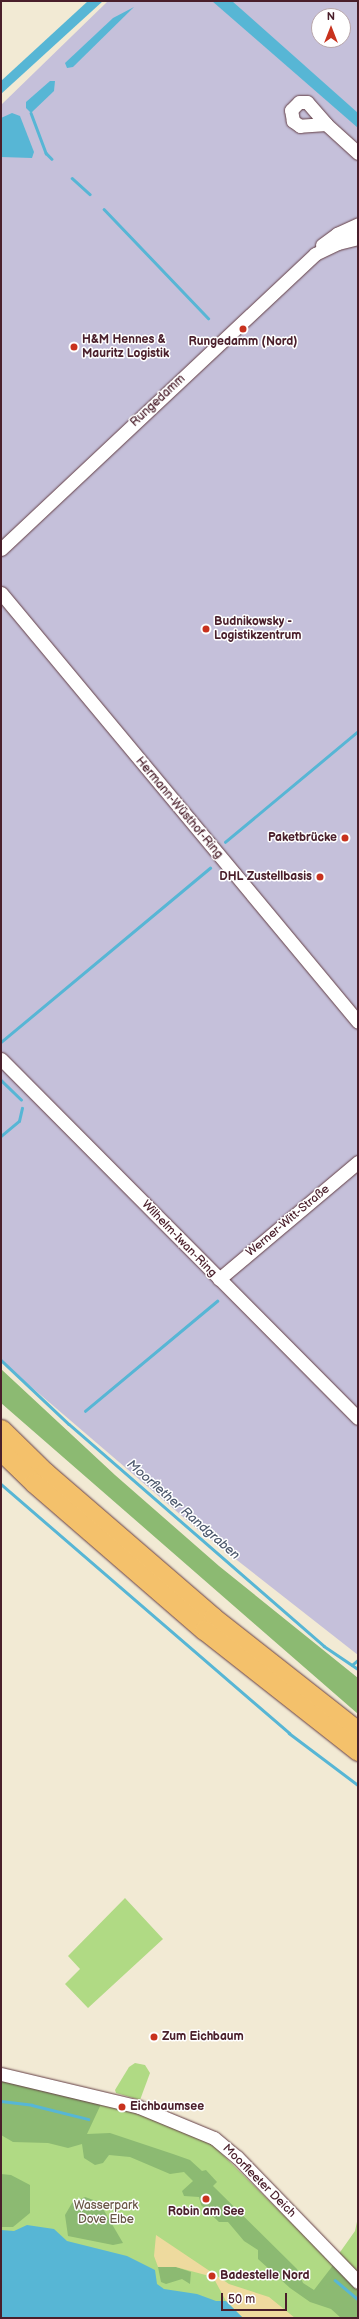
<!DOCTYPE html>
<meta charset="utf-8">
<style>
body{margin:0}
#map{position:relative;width:359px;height:2319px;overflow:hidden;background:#f2ead4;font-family:"Balsamiq Sans",sans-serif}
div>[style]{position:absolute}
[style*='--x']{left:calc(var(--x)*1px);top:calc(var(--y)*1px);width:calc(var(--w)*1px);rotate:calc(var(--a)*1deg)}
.industrial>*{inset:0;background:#c5c0da}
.green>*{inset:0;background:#b0da84}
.forest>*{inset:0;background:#8cba72}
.sand>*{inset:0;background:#eeda9e}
.water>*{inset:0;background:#57b6d5}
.stream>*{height:2.5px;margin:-1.25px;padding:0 1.25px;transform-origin:1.25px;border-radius:1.25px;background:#57b6d5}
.roads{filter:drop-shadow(0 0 1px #633d44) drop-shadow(0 0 1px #633d44)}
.minor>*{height:13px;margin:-6.5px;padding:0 6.5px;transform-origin:6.5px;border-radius:6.5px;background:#fff}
.highway>*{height:19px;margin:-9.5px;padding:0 9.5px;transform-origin:9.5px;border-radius:9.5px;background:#f4c16b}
.dots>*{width:11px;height:11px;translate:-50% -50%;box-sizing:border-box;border:2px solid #fff;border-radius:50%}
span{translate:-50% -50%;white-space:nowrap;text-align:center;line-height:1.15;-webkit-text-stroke:3px #fff;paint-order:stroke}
.poi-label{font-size:12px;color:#4a1f2b;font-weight:700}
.left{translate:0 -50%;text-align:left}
.right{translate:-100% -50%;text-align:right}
.street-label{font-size:12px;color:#4a1f2b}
.park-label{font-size:12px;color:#695746}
.water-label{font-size:13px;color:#4f5b6f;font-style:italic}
.frame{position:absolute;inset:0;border:2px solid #4a1f2b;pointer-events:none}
.north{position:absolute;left:311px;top:8px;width:40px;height:40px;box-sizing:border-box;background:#fff;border:1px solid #b7a5aa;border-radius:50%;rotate:0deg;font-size:11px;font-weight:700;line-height:16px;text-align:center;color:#4a1f2b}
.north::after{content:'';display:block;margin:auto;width:14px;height:18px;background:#c8321e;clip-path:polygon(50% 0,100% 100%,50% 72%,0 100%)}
.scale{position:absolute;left:221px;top:2293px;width:66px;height:18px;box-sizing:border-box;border:2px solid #4a1f2b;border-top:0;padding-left:5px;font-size:12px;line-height:14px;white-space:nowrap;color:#4a1f2b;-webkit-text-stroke:3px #fff;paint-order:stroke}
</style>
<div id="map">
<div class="industrial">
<div style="clip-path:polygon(evenodd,108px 1px,358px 1px,358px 1655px,196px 1528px,1px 1361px,1px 105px,108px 1px,319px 16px,343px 16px,343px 40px,319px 40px,319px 16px)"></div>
</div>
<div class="green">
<div style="clip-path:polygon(125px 1898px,163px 1939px,88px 2008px,65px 1984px,80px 1969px,68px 1956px)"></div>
<div style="clip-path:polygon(135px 2063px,145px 2065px,150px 2073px,140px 2100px,116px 2093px,115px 2090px,129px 2067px)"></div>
<div style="clip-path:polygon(1px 2079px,143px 2114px,190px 2132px,214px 2146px,358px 2289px,358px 2318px,1px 2318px)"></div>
<div style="clip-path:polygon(358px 2217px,358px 2274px,338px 2255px,355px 2231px)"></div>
</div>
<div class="forest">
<div style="clip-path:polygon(1px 1369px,115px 1475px,219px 1566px,358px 1678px,358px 1714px,1px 1403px)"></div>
<div style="clip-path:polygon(1px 2079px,102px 2102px,87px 2134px,110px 2133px,173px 2154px,190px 2160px,202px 2171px,206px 2170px,217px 2182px,213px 2186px,297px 2269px,303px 2283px,314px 2290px,334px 2264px,358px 2289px,358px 2318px,341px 2318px,331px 2309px,310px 2302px,290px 2288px,258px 2259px,258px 2250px,244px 2241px,228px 2222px,219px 2222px,201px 2205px,199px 2197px,184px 2196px,182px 2191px,193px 2181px,184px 2172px,170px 2174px,130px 2157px,109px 2155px,103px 2163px,95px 2165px,84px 2158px,82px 2144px,68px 2148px,48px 2143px,13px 2142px,1px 2135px)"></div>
<div style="clip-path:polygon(1px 2174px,11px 2175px,30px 2185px,30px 2213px,13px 2227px,1px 2227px)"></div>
<div style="clip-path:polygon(85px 2197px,99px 2202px,123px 2243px,113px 2245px,68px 2236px,65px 2215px,72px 2203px)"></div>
<div style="clip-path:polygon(158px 2267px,176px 2267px,191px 2272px,190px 2284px,182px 2279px,166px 2284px,161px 2282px)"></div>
</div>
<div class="sand">
<div style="clip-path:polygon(156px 2235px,229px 2284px,269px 2297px,295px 2318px,243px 2318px,226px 2301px,213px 2277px,176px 2267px,158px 2267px,154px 2256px)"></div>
</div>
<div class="water">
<div style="clip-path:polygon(88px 1px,103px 1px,1px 94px,1px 81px)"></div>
<div style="clip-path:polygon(212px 1px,232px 1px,358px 113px,358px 128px)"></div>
<div style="clip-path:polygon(134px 7px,73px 67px,67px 68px,65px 63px,113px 18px)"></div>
<div style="clip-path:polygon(50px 81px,55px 81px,54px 91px,31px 113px,26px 108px,26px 102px)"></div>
<div style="clip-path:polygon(12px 113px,20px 116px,34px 152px,32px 158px,1px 157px,1px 118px)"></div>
<div style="clip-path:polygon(27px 2225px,54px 2229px,67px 2241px,127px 2256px,155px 2270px,157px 2284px,164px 2289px,197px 2294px,216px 2301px,226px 2301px,243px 2318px,1px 2318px,1px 2230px,14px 2231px)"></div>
</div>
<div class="stream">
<div style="--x:31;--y:113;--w:43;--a:69.4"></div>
<div style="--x:46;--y:153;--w:8;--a:45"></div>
<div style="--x:72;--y:178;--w:24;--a:42"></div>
<div style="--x:104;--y:209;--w:151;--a:46.3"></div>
<div style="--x:225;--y:842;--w:173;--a:-39.8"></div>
<div style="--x:1;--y:1042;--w:272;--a:-39.8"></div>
<div style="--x:1;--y:1080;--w:28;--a:44"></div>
<div style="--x:1;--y:1136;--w:23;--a:-40"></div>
<div style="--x:19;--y:1121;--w:13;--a:-77"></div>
<div style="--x:1;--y:1360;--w:93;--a:43.3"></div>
<div style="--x:69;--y:1424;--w:338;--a:41"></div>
<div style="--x:324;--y:1646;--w:41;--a:34.1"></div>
<div style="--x:85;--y:1411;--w:172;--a:-39.8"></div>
<div style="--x:1;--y:1484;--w:381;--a:40.8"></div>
<div style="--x:289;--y:1733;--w:86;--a:37"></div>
<div style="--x:352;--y:1665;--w:8;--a:-40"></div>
<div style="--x:1;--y:2101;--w:31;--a:7"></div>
<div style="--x:32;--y:2105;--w:58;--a:14"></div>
<div style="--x:335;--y:2280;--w:30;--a:40"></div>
</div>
<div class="roads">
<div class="minor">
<div style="--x:326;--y:124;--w:26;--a:176"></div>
<div style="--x:300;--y:126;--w:9;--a:-144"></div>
<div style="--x:293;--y:121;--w:11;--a:-100"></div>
<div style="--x:291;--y:110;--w:11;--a:-45"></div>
<div style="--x:299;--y:102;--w:8;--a:0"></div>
<div style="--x:307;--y:102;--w:29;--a:49"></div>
<div style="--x:326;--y:124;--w:43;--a:42.2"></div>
<div style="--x:322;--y:245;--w:19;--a:-36"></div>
<div style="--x:337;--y:234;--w:23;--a:-25"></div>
<div style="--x:1;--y:549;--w:431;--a:-43.2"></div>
<div style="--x:315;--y:254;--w:25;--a:-26"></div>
<div style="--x:338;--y:243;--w:21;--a:-14"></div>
<div style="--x:1;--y:593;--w:558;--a:50.23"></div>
<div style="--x:1;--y:1059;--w:506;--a:45.16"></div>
<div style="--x:219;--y:1279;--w:182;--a:-40.1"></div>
<div style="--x:1;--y:2074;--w:142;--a:13.4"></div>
<div style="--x:139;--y:2107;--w:81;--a:22.5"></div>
<div style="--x:214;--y:2138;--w:30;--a:40"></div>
<div style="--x:237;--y:2157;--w:174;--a:45.9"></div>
</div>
<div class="highway">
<div style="--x:1;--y:1429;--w:62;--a:44.3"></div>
<div style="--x:45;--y:1472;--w:222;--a:40.8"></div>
<div style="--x:213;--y:1617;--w:184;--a:38.2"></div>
<div style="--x:1;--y:1451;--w:46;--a:44.1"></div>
<div style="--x:34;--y:1483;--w:225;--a:40.9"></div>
<div style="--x:204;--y:1630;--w:196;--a:38.2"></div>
</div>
</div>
<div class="dots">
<div style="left:243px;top:329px;background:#c8321e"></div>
<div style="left:74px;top:347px;background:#c8321e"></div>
<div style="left:206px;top:629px;background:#c8321e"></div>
<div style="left:345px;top:838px;background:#c8321e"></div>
<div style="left:320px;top:877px;background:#c8321e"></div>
<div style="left:154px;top:2037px;background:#c8321e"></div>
<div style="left:122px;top:2107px;background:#c8321e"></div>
<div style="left:206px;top:2199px;background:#c8321e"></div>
<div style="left:212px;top:2276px;background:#c8321e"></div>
</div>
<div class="poi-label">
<span class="left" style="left:82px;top:347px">H&amp;M Hennes &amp;<br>Mauritz Logistik</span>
<span style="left:243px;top:342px">Rungedamm (Nord)</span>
<span class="left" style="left:214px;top:629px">Budnikowsky -<br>Logistikzentrum</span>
<span class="right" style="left:337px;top:838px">Paketbrücke</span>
<span class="right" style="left:312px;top:877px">DHL Zustellbasis</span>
<span class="left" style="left:162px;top:2037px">Zum Eichbaum</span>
<span class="left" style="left:130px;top:2107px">Eichbaumsee</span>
<span style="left:206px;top:2212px">Robin am See</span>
<span class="left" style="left:220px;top:2276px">Badestelle Nord</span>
</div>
<div class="street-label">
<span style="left:158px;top:401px;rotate:-43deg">Rungedamm</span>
<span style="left:179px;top:808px;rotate:50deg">Hermann-Wüsthof-Ring</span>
<span style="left:288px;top:1221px;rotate:-40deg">Werner-Witt-Straße</span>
<span style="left:179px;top:1239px;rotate:46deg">Wilhelm-Iwan-Ring</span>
<span style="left:259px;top:2181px;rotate:45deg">Moorfleeter Deich</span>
</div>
<div class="park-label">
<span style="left:106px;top:2213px">Wasserpark<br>Dove Elbe</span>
</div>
<div class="water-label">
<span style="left:183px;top:1510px;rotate:41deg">Moorflether Randgraben</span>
</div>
<div class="frame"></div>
<div class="north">N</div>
<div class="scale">50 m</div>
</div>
